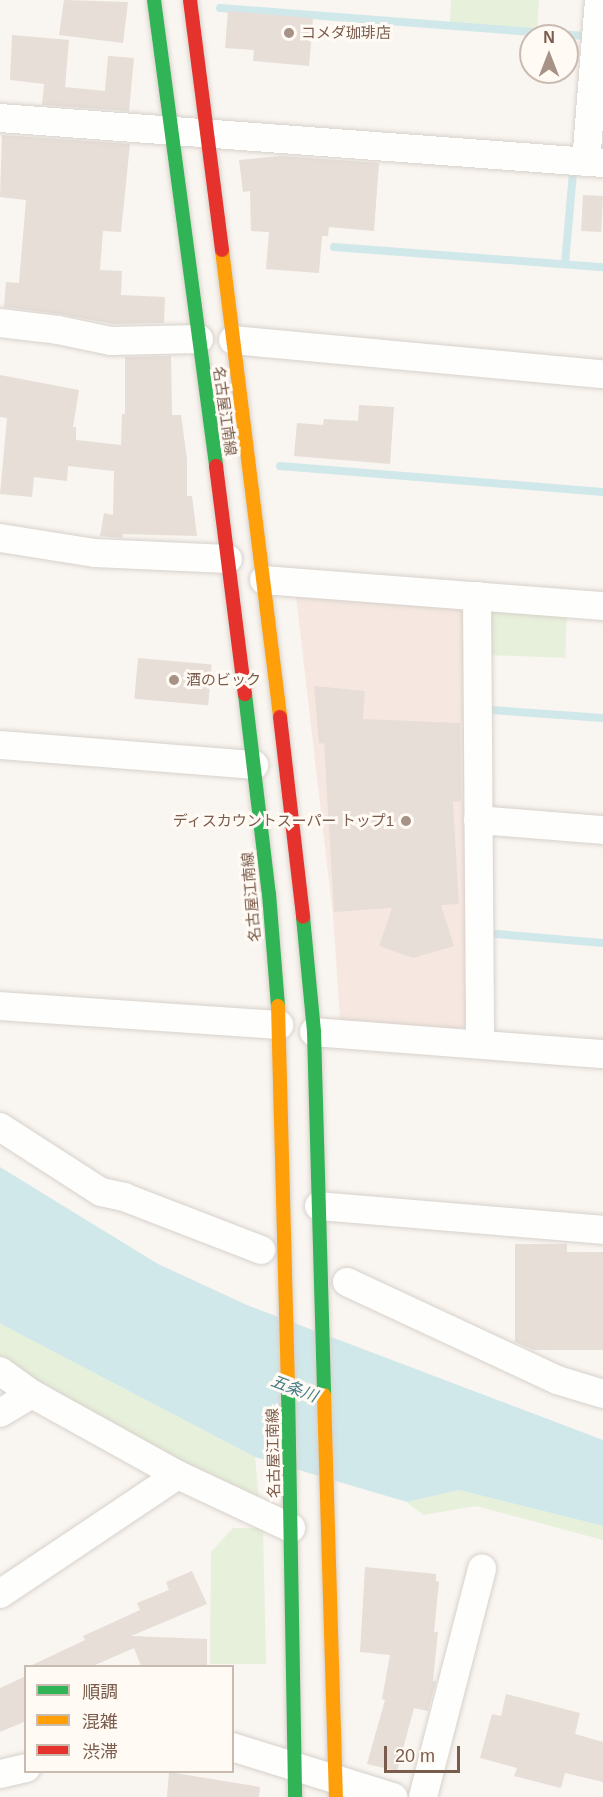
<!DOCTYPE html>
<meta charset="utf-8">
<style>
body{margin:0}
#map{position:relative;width:603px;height:1797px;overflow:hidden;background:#f9f5f0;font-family:Arial,"Noto Sans JP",sans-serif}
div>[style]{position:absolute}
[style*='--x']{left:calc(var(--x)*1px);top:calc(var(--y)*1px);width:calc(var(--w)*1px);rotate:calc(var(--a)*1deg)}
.commercial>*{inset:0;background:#f6e8e1}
.green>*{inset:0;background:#e7f0db;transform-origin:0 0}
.water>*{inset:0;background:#d0e8ea}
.stream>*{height:8px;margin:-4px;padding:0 4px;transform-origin:4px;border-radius:4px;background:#d0e8ea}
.building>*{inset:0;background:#e6ded7;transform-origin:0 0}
.roads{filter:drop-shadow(0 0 2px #d7d1cb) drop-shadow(0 0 2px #d7d1cb)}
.street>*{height:28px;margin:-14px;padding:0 14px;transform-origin:14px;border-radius:14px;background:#fefefd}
.fast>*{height:14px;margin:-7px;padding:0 7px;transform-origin:7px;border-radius:7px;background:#30b455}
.slow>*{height:14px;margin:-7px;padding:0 7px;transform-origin:7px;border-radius:7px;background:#ff9f0a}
.jam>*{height:14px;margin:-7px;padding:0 7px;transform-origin:7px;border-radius:7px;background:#e5322d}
.dots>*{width:16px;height:16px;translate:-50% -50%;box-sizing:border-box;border:3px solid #fffaf3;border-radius:50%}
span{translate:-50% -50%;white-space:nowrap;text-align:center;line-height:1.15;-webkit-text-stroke:6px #fffaf3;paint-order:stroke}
.poi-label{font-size:15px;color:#7a5c4d}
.left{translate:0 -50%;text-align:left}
.right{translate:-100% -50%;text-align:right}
.street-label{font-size:15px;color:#7a5c4d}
.water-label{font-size:16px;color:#437c86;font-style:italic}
.legend{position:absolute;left:24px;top:1665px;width:210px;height:108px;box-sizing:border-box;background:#fffaf3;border:2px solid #cabbb1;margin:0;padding:8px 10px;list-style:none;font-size:18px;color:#7a5c4d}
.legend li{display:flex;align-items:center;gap:12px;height:30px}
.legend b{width:30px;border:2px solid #cabbb1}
.north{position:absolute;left:519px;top:24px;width:60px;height:60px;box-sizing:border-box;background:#fffaf3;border:2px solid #cabbb1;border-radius:50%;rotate:0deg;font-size:16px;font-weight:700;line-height:24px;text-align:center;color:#7a5c4d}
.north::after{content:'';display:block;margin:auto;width:21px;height:27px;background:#a69286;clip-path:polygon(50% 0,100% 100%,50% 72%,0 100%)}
.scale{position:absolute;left:384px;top:1746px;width:76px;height:27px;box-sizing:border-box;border:3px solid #7a5c4d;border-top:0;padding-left:8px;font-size:18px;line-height:21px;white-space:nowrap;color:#7a5c4d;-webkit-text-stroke:4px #fffaf3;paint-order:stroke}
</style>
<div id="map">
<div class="commercial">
<div style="clip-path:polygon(296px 596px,459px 605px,468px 614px,469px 1022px,461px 1030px,349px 1023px,340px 1018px,333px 916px)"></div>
</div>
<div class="green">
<div style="clip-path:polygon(451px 0,539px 0,537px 31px,450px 24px)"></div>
<div style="left:489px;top:607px;width:78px;height:48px;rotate:2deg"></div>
<div style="clip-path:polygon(0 1323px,255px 1457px,259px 1501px,44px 1391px,0 1360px)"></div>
<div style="clip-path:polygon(459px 1490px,603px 1526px,603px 1540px,476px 1506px,423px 1515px,407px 1502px)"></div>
<div style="clip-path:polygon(233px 1528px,263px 1528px,266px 1664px,210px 1664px,211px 1552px)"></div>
</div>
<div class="water">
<div style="clip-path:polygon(0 1167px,158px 1264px,247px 1305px,603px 1440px,603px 1526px,459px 1490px,407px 1502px,255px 1457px,3px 1325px,0 1323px)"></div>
</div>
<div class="stream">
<div style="--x:220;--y:8;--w:363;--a:4.4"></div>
<div style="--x:334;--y:247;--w:270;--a:4.3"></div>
<div style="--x:565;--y:264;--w:92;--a:-85"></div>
<div style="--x:280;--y:466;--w:324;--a:4.6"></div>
<div style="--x:491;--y:710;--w:112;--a:4.1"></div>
<div style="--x:497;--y:934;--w:106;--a:4.9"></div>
</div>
<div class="building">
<div style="clip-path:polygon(64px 0,128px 2px,123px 43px,59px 35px)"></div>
<div style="clip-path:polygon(228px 11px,313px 18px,309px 66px,253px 61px,254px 50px,225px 48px)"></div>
<div style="clip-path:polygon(12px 35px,69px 40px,65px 87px,105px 91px,108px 56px,134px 58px,129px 111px,42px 105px,44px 84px,10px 80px)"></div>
<div style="clip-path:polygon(2px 135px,130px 144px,121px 232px,103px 231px,100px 270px,122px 271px,121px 295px,165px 297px,164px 323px,113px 324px,60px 314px,4px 307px,6px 282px,19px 283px,26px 200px,0 197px)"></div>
<div style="clip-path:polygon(281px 156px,379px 163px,374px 231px,329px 227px,328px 236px,322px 236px,319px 273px,266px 269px,269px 232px,251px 231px,250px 191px,243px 192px,239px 160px)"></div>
<div style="left:583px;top:195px;width:20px;height:36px;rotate:3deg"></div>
<div style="clip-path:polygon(171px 356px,172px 415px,181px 415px,187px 459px,187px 496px,192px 496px,197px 536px,123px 534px,122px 538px,100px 536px,104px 513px,113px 515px,114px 471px,68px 466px,67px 481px,34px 477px,32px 497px,0 494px,7px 418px,0 417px,0 375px,79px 390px,73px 427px,76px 427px,76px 440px,121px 445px,122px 414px,125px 414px,125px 357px)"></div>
<div style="clip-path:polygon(359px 405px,394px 407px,390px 464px,294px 456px,297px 423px,323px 425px,324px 419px,358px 421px)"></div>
<div style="left:138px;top:658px;width:74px;height:41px;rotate:5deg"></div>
<div style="clip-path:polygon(314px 686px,365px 691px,363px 719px,460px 723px,461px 801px,453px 802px,459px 904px,441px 905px,454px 946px,413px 958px,379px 946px,392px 908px,334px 912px,324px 743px,319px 744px)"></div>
<div style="clip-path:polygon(515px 1244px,567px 1244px,567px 1252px,603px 1252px,603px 1350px,533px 1350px,515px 1342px)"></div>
<div style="clip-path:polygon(365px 1567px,436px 1574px,436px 1581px,439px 1582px,434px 1632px,438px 1632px,433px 1681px,436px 1681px,428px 1711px,414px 1708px,397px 1771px,367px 1764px,385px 1700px,382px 1699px,390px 1655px,360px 1652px)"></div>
<div style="clip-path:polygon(192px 1571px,207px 1604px,131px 1636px,207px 1639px,207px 1666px,141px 1666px,134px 1648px,93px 1666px,30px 1666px,85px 1640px,83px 1636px,140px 1610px,137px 1603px,169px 1590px,166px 1582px)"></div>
<div style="clip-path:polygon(26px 1676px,26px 1721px,0 1732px,0 1688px)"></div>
<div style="clip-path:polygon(506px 1694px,580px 1713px,575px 1734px,603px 1742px,603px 1782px,565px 1773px,561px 1788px,514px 1776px,517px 1768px,480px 1758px,492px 1714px,501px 1716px)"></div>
<div style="clip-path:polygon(169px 1772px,260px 1787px,259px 1797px,167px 1797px)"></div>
</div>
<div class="roads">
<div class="street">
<div style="--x:0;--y:118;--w:605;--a:4.27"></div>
<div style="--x:586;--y:162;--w:163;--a:-85.4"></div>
<div style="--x:0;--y:323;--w:58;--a:6.9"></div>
<div style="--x:58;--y:330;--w:54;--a:11.7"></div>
<div style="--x:111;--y:341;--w:88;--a:-1.3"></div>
<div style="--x:233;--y:340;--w:372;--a:5.3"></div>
<div style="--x:0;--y:538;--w:96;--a:9"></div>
<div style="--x:95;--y:553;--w:133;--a:2.6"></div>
<div style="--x:264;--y:580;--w:340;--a:4.4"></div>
<div style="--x:477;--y:596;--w:448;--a:89.6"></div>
<div style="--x:0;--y:745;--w:255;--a:4.5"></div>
<div style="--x:478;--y:820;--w:125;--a:4.6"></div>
<div style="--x:0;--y:1006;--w:280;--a:3.9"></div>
<div style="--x:314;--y:1032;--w:290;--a:4.4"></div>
<div style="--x:0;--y:1127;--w:120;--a:32.8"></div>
<div style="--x:101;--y:1192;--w:24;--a:12"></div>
<div style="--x:124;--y:1197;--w:147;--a:21.1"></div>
<div style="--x:319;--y:1206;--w:285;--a:4.8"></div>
<div style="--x:347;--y:1282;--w:232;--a:25"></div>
<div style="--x:557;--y:1380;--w:48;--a:16.9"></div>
<div style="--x:0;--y:1371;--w:39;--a:36"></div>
<div style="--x:0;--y:1413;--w:37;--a:-31"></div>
<div style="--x:32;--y:1394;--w:167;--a:29"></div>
<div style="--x:178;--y:1475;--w:125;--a:25.1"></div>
<div style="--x:0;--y:1594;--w:214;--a:-33.8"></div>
<div style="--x:232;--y:1747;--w:169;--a:17.3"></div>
<div style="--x:0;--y:1774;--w:27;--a:-13"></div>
<div style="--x:423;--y:1797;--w:236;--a:-75.5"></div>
</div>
<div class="fast">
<div style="--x:154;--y:0;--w:470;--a:82.4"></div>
<div style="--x:245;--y:694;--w:201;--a:83.2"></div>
<div style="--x:269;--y:894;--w:112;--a:85.4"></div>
<div style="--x:303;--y:917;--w:116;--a:84.5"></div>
<div style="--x:314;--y:1032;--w:363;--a:88.4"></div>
<div style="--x:288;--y:1388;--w:409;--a:89"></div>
</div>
<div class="slow">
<div style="--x:222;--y:250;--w:471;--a:82.9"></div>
<div style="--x:278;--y:1006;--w:382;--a:88.5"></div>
<div style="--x:324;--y:1395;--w:402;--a:88.3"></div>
</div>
<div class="jam">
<div style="--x:190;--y:0;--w:252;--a:82.7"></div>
<div style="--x:216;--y:466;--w:230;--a:82.8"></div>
<div style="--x:280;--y:717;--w:201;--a:83.4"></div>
</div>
</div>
<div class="dots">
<div style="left:289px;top:33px;background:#a69286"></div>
<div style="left:174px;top:680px;background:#a69286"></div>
<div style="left:406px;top:821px;background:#a69286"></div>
</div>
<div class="poi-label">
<span class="left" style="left:301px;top:33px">コメダ珈琲店</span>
<span class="left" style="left:186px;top:680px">酒のビック</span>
<span class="right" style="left:394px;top:821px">ディスカウントスーパー トップ1</span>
</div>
<div class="street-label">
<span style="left:225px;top:411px;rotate:82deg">名古屋江南線</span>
<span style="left:251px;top:897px;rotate:-95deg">名古屋江南線</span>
<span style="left:273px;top:1453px;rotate:-91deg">名古屋江南線</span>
</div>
<div class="water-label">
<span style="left:294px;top:1389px;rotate:21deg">五条川</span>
</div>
<ul class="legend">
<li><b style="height:8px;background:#30b455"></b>順調</li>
<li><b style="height:8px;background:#ff9f0a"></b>混雑</li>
<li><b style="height:8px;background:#e5322d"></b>渋滞</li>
</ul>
<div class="north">N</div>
<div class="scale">20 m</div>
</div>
